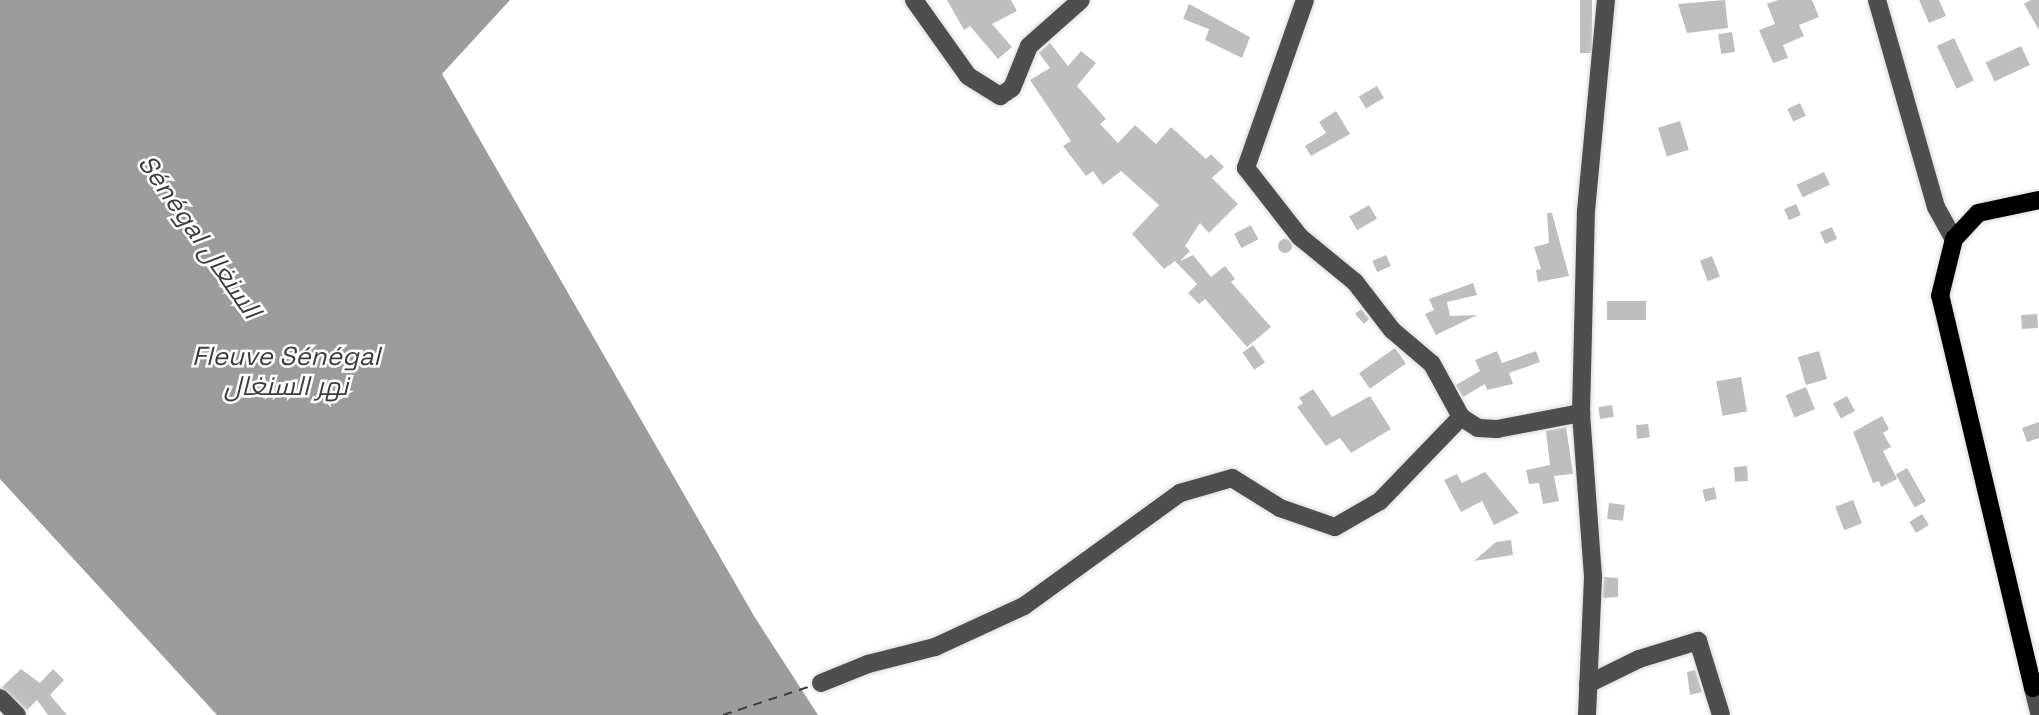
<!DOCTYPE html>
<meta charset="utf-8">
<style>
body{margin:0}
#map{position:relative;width:2039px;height:715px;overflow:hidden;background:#fff;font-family:"Space Grotesk",Cairo,sans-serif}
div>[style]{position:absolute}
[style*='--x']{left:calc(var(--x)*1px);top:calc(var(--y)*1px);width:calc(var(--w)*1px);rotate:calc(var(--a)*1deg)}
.water>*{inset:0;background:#9c9c9c}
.ferry>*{height:2px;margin-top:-1px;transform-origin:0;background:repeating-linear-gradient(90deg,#3d3d3d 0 9px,transparent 0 16px)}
.building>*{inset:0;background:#bebebe;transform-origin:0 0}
.round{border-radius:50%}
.roads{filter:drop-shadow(0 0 2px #dbdbdb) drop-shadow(0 0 2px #dbdbdb)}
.minor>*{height:18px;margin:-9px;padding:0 9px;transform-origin:9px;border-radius:9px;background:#4e4e4e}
.major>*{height:18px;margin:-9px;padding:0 9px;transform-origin:9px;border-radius:9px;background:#000}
span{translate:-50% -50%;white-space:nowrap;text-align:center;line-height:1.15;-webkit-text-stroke:5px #fff;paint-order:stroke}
.water-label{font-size:26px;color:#3d3d3d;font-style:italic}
</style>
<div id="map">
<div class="water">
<div style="clip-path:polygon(0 0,510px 0,442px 74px,754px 616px,818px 715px,217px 715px,0 479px)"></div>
</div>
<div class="ferry">
<div style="--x:723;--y:715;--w:96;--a:-18.2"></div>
</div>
<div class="building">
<div style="clip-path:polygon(947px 0,1011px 0,1017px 11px,992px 24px,1012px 47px,998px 59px,970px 26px,964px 30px)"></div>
<div style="left:1580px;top:0;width:12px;height:53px"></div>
<div style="clip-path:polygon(1725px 0,1728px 28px,1687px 33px,1678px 4px)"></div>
<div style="clip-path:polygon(1778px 0,1812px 0,1819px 17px,1799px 25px,1804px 36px,1783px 45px,1788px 58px,1773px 63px,1759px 30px,1775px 24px,1767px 4px)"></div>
<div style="clip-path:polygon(1919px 0,1939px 0,1946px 16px,1929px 23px)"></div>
<div style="clip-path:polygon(2031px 0,2039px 0,2039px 30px,2024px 4px)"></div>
<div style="clip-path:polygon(1189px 4px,1250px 37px,1242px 58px,1205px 40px,1209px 29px,1183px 19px)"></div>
<div style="left:1732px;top:32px;width:20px;height:14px;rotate:81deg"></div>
<div style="left:1954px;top:38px;width:47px;height:19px;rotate:65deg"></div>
<div style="clip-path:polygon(1050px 43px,1068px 66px,1081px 51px,1096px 63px,1077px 86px,1106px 119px,1100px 124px,1118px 143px,1135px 125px,1156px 144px,1171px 127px,1206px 159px,1211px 154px,1224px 167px,1212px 178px,1238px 204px,1209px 233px,1200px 223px,1185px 246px,1190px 251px,1180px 261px,1193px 255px,1211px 277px,1225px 266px,1235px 279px,1231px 282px,1271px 327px,1247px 347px,1205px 299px,1199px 304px,1188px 293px,1197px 284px,1175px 261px,1164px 269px,1132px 234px,1159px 205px,1121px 171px,1103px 185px,1093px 171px,1086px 176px,1063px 146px,1071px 141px,1030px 80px,1050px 68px,1039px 53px)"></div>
<div style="left:2021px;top:46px;width:21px;height:39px;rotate:65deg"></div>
<div style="left:1377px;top:86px;width:14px;height:21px;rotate:60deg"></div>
<div style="left:1800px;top:103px;width:14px;height:14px;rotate:65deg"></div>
<div style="clip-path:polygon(1336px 111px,1350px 134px,1311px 156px,1305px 146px,1326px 133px,1319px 122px)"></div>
<div style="left:1680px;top:121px;width:30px;height:23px;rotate:73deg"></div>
<div style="left:1824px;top:172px;width:14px;height:30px;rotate:65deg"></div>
<div style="left:1796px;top:204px;width:12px;height:13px;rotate:66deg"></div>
<div style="left:1369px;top:205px;width:16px;height:23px;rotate:60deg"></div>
<div style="clip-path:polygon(1547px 213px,1552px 213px,1569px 276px,1538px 282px,1536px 270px,1541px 269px,1534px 247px,1549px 243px)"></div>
<div style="left:1251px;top:225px;width:16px;height:19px;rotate:63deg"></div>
<div style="left:1832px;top:227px;width:13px;height:13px;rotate:67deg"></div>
<div class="round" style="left:1278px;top:239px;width:14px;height:14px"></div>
<div style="left:1386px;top:255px;width:12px;height:15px;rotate:66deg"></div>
<div style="left:1712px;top:256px;width:22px;height:13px;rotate:69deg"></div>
<div style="clip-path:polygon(1473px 283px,1477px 295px,1447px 302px,1450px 316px,1477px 315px,1436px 335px,1425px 314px,1434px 310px,1429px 299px)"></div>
<div style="left:1646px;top:301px;width:19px;height:39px;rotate:90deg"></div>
<div style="clip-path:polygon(1361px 309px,1369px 319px,1364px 324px,1355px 314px)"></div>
<div style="left:2037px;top:314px;width:14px;height:16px;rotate:86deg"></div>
<div style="left:1253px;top:345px;width:21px;height:13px;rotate:55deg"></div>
<div style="left:1395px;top:348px;width:19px;height:44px;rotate:55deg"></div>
<div style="clip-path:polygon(1497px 351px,1502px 363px,1536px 351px,1540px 362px,1509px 373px,1513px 384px,1487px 390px,1485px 384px,1463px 397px,1456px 385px,1480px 371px,1475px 360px)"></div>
<div style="left:1819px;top:351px;width:29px;height:22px;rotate:74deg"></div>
<div style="left:1741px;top:377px;width:35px;height:25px;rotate:80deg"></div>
<div style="left:1806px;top:387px;width:24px;height:22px;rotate:68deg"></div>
<div style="clip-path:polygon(1313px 389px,1332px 417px,1370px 396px,1391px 429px,1351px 453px,1340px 438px,1326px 446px,1297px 407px,1303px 403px,1299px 398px)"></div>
<div style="left:1847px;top:396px;width:17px;height:16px;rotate:62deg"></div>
<div style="left:1612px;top:405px;width:12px;height:14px;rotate:81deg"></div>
<div style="clip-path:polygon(1882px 416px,1889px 429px,1883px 433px,1891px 447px,1883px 451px,1897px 479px,1881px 487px,1879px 481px,1873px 483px,1853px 432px)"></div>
<div style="clip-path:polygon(2039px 422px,2039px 438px,2027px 442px,2022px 428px)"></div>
<div style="clip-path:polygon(1648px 424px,1650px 437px,1637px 439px,1636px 425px)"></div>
<div style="clip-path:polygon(1566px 427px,1573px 474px,1554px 476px,1559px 501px,1543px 504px,1539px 483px,1529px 484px,1526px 470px,1550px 465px,1546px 431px)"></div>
<div style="left:1747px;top:466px;width:15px;height:13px;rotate:86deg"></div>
<div style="left:1907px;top:468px;width:38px;height:13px;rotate:60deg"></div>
<div style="clip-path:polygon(1485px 472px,1519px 513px,1494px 525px,1482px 501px,1461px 512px,1444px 480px,1457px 474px,1462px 483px)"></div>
<div style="left:1714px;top:487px;width:12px;height:12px;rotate:76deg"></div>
<div style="left:1853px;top:500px;width:25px;height:19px;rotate:69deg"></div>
<div style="left:1609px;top:503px;width:16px;height:16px;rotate:7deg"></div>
<div style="left:1922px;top:514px;width:13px;height:15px;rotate:58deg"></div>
<div style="clip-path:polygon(1511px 540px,1513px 555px,1474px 561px,1496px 542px)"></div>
<div style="clip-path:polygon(1604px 577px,1618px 578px,1618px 597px,1603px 598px)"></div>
<div style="clip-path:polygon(21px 669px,40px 683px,53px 669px,64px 680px,50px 695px,67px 715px,48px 715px,37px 700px,27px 710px,2px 687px)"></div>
<div style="clip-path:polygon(1695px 670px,1702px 692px,1690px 695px,1687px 672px)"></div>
</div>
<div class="roads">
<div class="minor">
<div style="--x:914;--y:0;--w:93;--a:54.6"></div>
<div style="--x:968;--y:76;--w:38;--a:32"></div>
<div style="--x:1000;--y:96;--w:14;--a:-34"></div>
<div style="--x:1012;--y:88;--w:45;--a:-68"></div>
<div style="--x:1029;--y:46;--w:69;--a:-41.5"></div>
<div style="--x:1305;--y:0;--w:178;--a:109.4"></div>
<div style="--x:1246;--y:168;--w:88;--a:52"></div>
<div style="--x:1300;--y:237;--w:71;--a:39.3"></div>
<div style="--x:1355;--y:282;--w:61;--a:52.4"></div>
<div style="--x:1392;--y:330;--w:52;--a:40.4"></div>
<div style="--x:1432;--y:364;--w:60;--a:61.3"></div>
<div style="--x:1461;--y:417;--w:20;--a:33"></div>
<div style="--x:1478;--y:428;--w:19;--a:3"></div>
<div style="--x:1497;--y:429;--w:86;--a:-10.8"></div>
<div style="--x:1877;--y:0;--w:215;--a:74.1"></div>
<div style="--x:1936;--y:207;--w:37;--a:61"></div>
<div style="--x:821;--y:683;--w:51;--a:-22"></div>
<div style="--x:868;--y:664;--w:69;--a:-14.2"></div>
<div style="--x:935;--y:647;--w:98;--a:-24.7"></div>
<div style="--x:1024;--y:606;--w:193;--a:-35.9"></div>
<div style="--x:1180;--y:493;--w:54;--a:-16.1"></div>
<div style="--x:1232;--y:478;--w:57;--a:32"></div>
<div style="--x:1280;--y:508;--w:58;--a:19.1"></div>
<div style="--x:1335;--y:527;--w:52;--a:-30"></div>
<div style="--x:1380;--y:501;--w:117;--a:-46"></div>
<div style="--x:1588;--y:684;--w:57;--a:-26.1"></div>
<div style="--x:1639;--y:659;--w:62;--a:-17"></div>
<div style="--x:1698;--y:641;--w:77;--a:72.7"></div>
<div style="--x:2039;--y:689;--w:6;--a:-171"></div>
<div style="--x:2033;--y:688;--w:25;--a:76"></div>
<div style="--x:0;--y:698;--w:24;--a:45"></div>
<div style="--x:1587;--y:715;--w:138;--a:-87.5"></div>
<div style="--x:1593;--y:577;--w:164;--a:-94.2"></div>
<div style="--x:1581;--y:413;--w:202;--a:-88.6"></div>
<div style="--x:1586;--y:211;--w:212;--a:-84.6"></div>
</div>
<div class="major">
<div style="--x:2033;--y:688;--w:403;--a:-103.3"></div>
<div style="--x:1940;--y:296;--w:59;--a:-76.2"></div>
<div style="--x:1954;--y:239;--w:35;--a:-47"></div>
<div style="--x:1978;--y:213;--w:62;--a:-12"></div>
</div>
</div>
<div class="water-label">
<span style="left:199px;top:237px;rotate:55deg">Sénégal السنغال</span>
<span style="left:286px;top:372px">Fleuve Sénégal<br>نهر السنغال</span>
</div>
</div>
